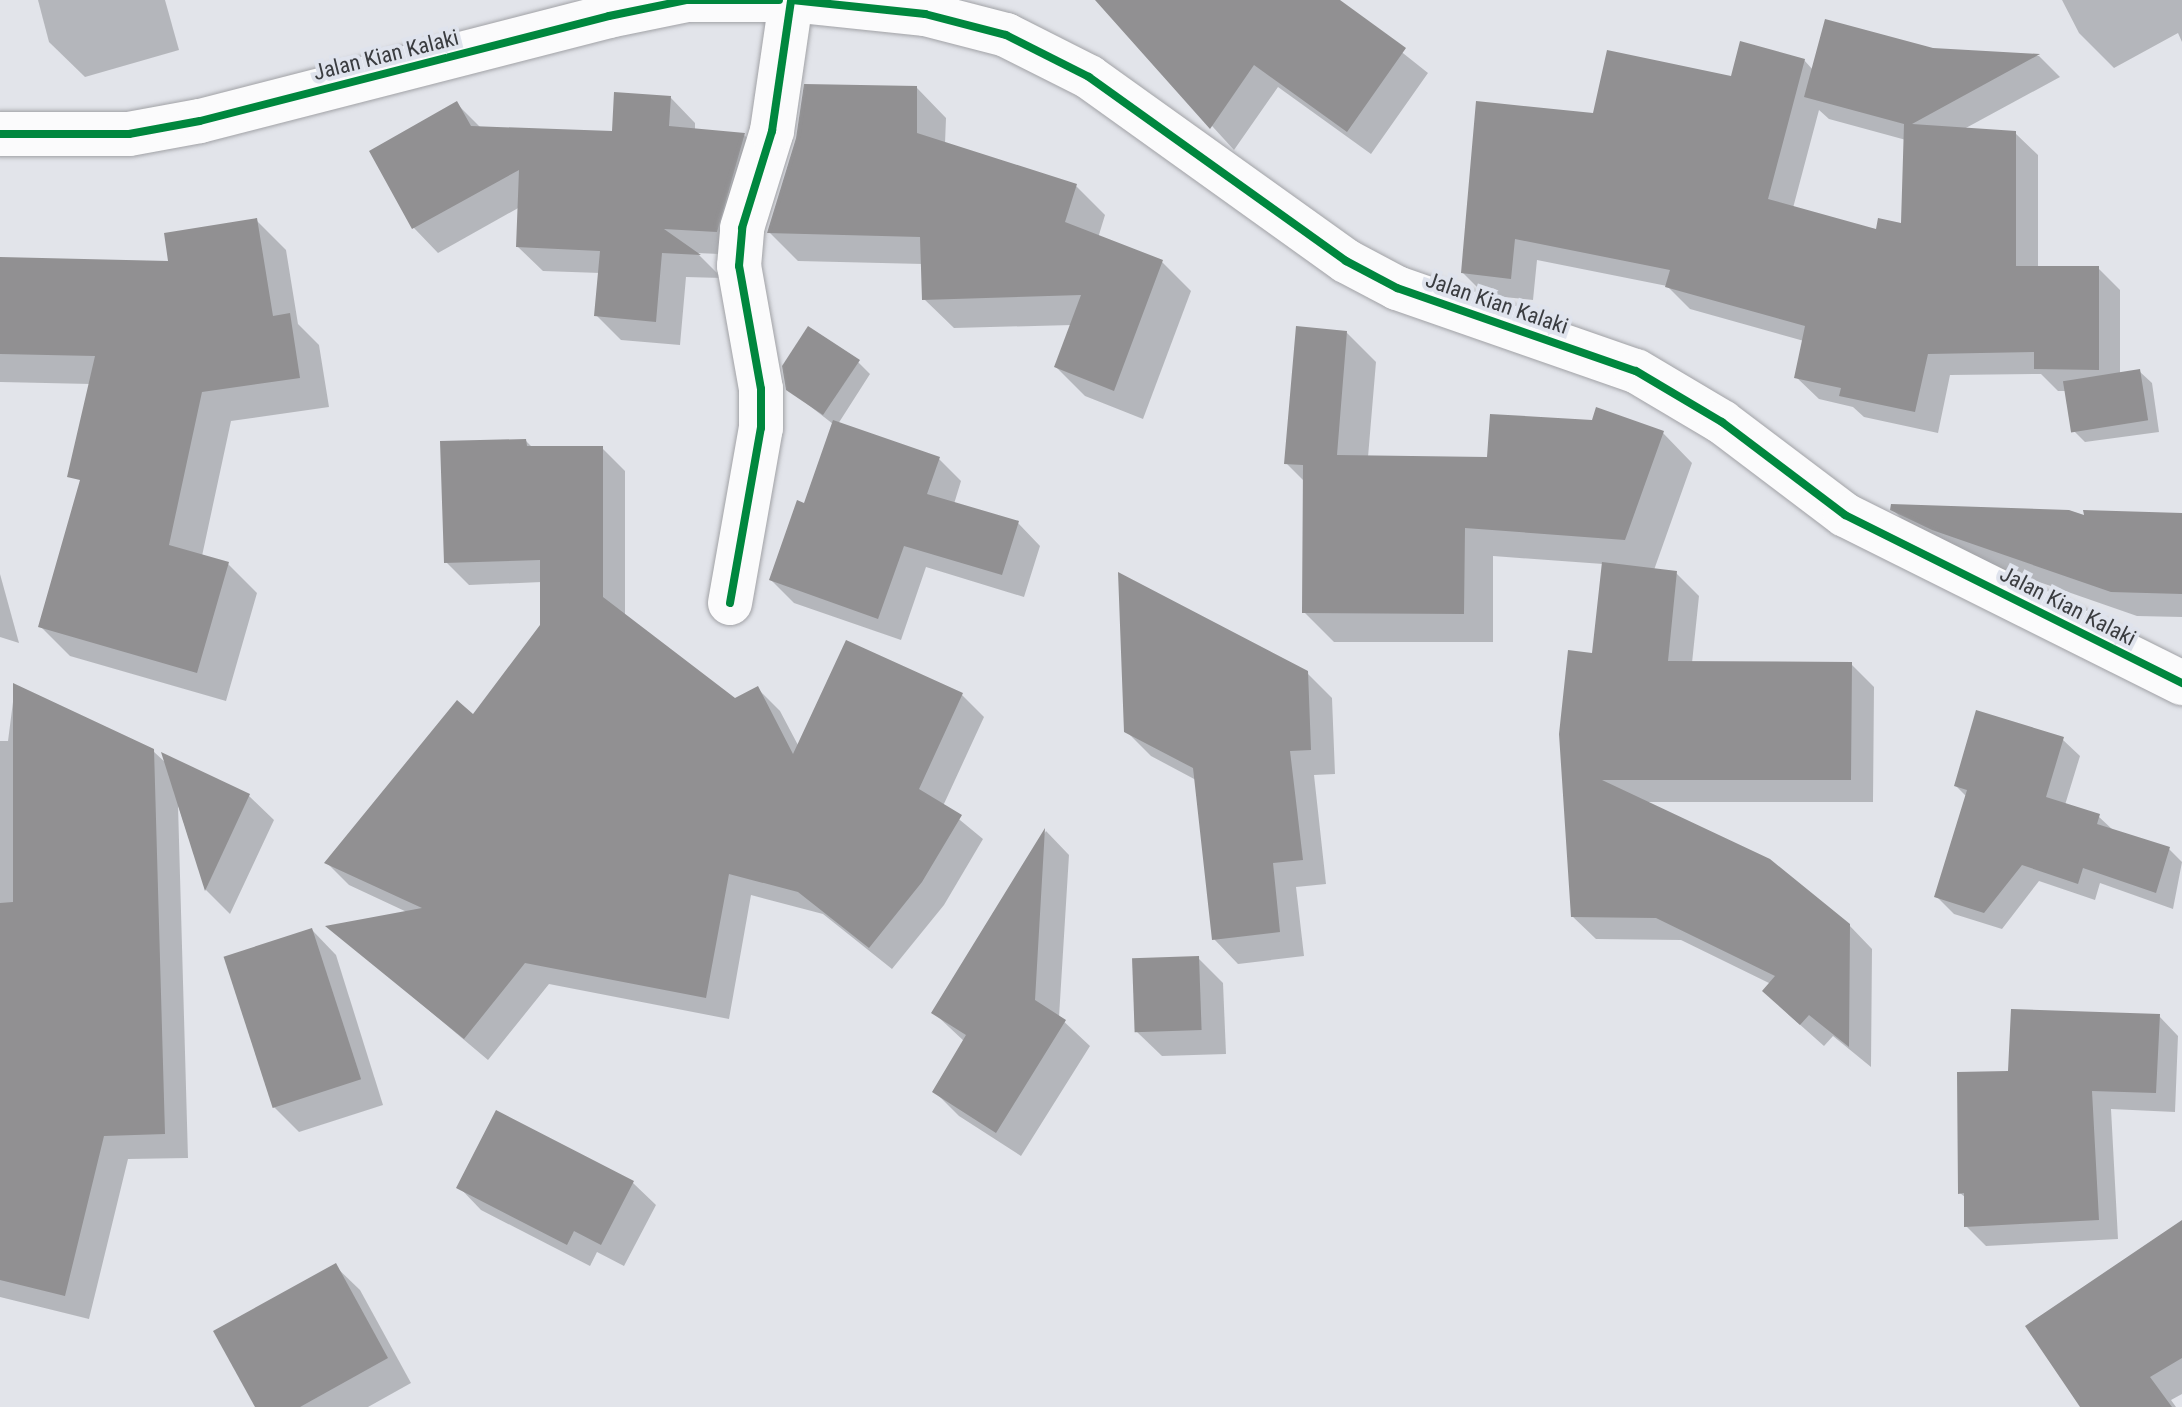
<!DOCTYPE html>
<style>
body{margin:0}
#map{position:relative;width:2182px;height:1407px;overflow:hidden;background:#e2e4ea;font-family:"Roboto Condensed",sans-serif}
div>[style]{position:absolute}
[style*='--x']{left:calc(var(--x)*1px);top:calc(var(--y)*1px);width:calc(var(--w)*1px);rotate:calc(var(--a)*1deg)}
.shadow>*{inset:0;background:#0003}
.building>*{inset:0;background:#919092;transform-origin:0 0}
.roads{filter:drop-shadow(0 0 2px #a1a2a6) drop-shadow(0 0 2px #a1a2a6)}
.street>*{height:44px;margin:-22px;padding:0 22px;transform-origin:22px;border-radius:22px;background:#fbfbfc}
.secondary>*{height:44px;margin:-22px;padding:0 22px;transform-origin:22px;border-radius:22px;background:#fbfbfc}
.cycleway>*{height:8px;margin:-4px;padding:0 4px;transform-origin:4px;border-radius:4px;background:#00873e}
span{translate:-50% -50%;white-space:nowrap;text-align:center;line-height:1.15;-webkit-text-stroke:8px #dfe3ed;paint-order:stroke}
.street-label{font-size:22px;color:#3a3c40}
</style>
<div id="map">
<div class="shadow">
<div style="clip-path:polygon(38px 0,165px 0,179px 50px,85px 77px,49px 42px)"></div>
<div style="clip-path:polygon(1133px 0,1336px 0,1428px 73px,1371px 154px,1278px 87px,1234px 150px,1117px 22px)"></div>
<div style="clip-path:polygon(2062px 0,2182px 0,2182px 42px,2178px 33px,2114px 68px,2079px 33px)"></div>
<div style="clip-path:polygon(evenodd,1933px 50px,2039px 56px,2060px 77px,1964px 129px,2015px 133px,2038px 155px,2038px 268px,2098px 268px,2120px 290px,2120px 373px,2139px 371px,2152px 383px,2159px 432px,2085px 442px,2073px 430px,2067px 391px,2058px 391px,2041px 374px,1950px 375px,1938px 433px,1864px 417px,1853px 407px,1819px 399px,1796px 377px,1804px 341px,1690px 309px,1667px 286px,1537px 260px,1533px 300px,1485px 295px,1463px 273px,1595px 116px,1804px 60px,1813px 70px,1933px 50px,1819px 110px,1829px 119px,1906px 140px,1903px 226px,1878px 231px,1793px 208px,1819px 110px)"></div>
<div style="clip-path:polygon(917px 88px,946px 118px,945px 144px,1076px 186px,1105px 215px,1098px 238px,1162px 262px,1191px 291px,1143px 419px,1085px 396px,1056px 367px,1072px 325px,954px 328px,924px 299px,923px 264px,798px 261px,769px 232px)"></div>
<div style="clip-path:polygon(671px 98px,695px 123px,695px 130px,744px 135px,769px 159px,741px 255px,697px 253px,722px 278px,686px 277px,680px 345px,621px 340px,596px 315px,600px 273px,543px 271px,518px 247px,520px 207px,438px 253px,414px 228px,372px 152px,457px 104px,481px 128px,614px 133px)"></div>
<div style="clip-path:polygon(256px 220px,286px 250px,298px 324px,319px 345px,329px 407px,231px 421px,202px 556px,228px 564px,257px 593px,226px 701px,70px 656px,40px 626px,84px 472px,91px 384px,0 382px,0 259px,171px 263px)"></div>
<div style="clip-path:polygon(1346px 332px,1376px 362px,1368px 457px,1489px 459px,1663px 433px,1692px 463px,1654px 570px,1676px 573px,1699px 596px,1692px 663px,1851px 664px,1874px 687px,1873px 802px,1645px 802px,1849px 925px,1872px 949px,1871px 1067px,1833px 1036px,1824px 1046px,1788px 1014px,1771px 984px,1681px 940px,1596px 939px,1572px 916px,1603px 564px,1493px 556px,1493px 642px,1334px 642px,1304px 612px,1305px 482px,1286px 463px)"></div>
<div style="clip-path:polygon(858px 362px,870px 374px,838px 424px,939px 459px,961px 481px,954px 504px,1018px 523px,1040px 546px,1024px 597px,926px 567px,901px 640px,794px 603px,771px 580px,806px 506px,833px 424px,788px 389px)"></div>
<div style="clip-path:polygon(526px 441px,533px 448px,602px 448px,625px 471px,625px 617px,735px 701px,758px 689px,780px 711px,799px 747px,962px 695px,984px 717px,943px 806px,983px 839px,944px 905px,892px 969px,823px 914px,751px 895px,729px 1019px,549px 984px,488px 1060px,330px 927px,409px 913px,349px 885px,327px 863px,473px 716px,542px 626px,542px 582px,469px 585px,446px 562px)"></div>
<div style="clip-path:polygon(1892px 509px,2086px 518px,2182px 515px,2182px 617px,2137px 616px,1959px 554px,1917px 534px)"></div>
<div style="clip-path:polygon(0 574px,19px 643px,0 637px)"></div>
<div style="clip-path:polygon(1307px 673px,1332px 698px,1335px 774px,1314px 775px,1326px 884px,1296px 887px,1304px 956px,1238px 964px,1214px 939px,1196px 780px,1151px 756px,1126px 731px)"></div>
<div style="clip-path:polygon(15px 686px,153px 751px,167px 764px,249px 796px,274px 820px,230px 914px,206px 890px,178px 805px,188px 1158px,128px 1159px,89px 1319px,0 1297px,0 741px,8px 741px)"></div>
<div style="clip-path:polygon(2062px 739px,2080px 756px,2065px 805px,2098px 816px,2114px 831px,2169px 849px,2182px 862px,2173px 909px,2100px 883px,2095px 900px,2039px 881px,2002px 929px,1954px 914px,1937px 897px,1967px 797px,1956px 786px)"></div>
<div style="clip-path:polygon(1046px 831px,1069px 855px,1059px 1017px,1090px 1046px,1021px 1156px,959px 1116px,935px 1092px,965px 1042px,934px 1013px)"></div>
<div style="clip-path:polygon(312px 930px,336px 955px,383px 1105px,299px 1132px,274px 1107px)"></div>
<div style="clip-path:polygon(1198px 958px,1223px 983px,1226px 1054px,1162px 1056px,1137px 1032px)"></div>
<div style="clip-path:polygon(2159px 1016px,2178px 1036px,2175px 1112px,2111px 1109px,2118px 1239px,1986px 1246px,1966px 1226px,1966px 1198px,1960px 1193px,2010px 1073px)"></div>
<div style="clip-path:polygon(633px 1183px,656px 1205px,624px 1266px,597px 1252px,590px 1266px,481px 1210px,459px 1187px)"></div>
<div style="clip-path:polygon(2182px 1223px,2182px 1394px,2171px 1400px,2176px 1407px,2083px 1407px)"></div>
<div style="clip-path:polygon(335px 1266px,360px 1290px,411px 1383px,368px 1407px,257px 1407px)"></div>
</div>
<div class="building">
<div style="clip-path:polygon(1095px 0,1340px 0,1406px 48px,1347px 132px,1254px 65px,1210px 129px)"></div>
<div style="clip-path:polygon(1825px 19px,1933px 48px,2040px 54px,1912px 124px,2016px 131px,2016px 266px,2099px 266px,2099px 370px,2034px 369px,2034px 352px,1928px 354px,1915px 412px,1839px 396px,1841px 388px,1794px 378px,1805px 326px,1665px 287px,1670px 270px,1515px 239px,1511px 279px,1461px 273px,1476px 101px,1593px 113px,1607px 50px,1731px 76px,1740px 41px,1805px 59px,1768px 199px,1876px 229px,1878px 218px,1901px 223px,1904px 124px,1804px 97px)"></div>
<div style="clip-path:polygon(804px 84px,917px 86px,917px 133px,1077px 184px,1065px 222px,1163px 260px,1114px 391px,1054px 367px,1081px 295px,922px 300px,920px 237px,767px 233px,796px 138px)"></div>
<div style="clip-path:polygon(614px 92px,671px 96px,669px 126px,745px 133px,717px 232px,664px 229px,701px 255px,662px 253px,656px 322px,594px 316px,600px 251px,516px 247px,519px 170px,412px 229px,369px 151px,457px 101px,471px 126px,612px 131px)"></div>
<div style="clip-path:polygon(257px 218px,273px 316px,290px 313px,300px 378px,202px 392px,169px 545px,229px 562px,197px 673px,38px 627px,80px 480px,67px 477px,95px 356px,0 354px,0 257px,168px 261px,164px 233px)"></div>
<div style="clip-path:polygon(808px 326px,860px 360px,823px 415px,786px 390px,782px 366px)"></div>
<div style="clip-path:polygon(1296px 326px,1347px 331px,1337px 455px,1487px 457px,1490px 414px,1592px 420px,1596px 407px,1664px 431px,1625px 540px,1465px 528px,1464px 614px,1302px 613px,1303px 465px,1284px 464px)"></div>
<div style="left:2140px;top:369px;width:52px;height:78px;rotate:81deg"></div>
<div style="clip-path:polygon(833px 420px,940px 457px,927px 494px,1019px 521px,1002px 575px,904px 546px,878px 619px,769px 580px,797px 500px,804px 503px)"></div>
<div style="clip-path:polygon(526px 439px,527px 446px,603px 446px,603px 597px,735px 698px,758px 686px,793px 754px,846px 640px,963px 693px,919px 789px,962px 815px,922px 882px,869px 948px,798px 892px,729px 874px,706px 998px,525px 963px,464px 1039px,325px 926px,422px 908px,324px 863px,457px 700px,473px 714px,540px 625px,540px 560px,444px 563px,440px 441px)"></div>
<div style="clip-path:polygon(1891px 504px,2069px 510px,2084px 515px,2083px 510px,2182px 513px,2182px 594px,2111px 592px,1932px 530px,1890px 510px)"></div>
<div style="clip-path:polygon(1602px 562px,1677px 571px,1668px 661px,1852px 662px,1851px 780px,1602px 780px,1770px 859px,1850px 924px,1849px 1047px,1809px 1015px,1800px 1025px,1762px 991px,1775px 976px,1656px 918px,1571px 917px,1559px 734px,1568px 650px,1592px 653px)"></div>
<div style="clip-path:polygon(1118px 572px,1308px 671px,1311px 750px,1290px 751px,1303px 860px,1273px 863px,1280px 932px,1212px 940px,1193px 768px,1124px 732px)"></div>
<div style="clip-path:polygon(13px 683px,154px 749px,165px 1134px,104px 1136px,65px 1296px,0 1280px,0 903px,13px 902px)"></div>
<div style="clip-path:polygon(1976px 710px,2064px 737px,2046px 797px,2100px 814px,2097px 824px,2170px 847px,2156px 893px,2083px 868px,2078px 884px,2022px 865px,1984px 913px,1934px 897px,1967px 790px,1954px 786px)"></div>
<div style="clip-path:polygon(161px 752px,250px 794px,205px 891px)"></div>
<div style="clip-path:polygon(1045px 828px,1035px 1000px,1066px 1020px,996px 1133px,932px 1092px,966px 1035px,931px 1013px)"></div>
<div style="left:312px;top:928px;width:159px;height:93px;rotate:72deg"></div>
<div style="left:1199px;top:956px;width:74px;height:67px;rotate:88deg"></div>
<div style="clip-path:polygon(2011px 1009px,2160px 1014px,2156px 1093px,2092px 1091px,2099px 1220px,1964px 1227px,1964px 1193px,1958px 1194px,1957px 1072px,2008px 1071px)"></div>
<div style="clip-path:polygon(496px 1110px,634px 1181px,601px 1245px,574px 1231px,567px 1245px,456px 1188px)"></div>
<div style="clip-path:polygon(2182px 1220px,2182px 1358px,2150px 1377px,2172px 1407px,2080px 1407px,2025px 1326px)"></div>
<div style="clip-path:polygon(336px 1263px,388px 1358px,300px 1407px,255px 1407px,213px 1331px)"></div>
</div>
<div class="roads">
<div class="street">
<div style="--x:730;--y:603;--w:178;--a:-80"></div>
<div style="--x:761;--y:428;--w:39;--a:-90"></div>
<div style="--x:761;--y:389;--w:125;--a:-100.1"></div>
<div style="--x:739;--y:266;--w:38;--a:-85"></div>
<div style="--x:742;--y:228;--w:102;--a:-72.8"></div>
<div style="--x:772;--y:131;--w:132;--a:-81.7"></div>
</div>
<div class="secondary">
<div style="--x:792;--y:0;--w:134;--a:6"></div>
<div style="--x:925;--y:14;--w:84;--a:14.5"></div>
<div style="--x:1006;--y:35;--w:93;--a:26.8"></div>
<div style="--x:1089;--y:77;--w:316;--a:35.6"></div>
<div style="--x:1346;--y:261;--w:58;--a:27.9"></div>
<div style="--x:1397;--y:288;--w:253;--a:19.2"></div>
<div style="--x:1636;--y:371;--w:100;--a:30.7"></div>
<div style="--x:1722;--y:422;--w:154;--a:37.1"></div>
<div style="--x:1845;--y:515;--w:377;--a:26.5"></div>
<div style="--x:0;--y:134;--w:129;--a:0"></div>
<div style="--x:129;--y:134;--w:72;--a:-10.4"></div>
<div style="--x:200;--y:121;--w:422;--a:-14.4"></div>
<div style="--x:609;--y:16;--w:80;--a:-11.6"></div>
<div style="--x:687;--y:0;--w:92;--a:0"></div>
</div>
</div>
<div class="cycleway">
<div style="--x:792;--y:0;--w:134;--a:6"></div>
<div style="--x:925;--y:14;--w:84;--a:14.5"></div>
<div style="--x:1006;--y:35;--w:93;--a:26.8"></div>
<div style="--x:1089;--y:77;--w:316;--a:35.6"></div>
<div style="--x:1346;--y:261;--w:58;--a:27.9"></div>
<div style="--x:1397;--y:288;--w:253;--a:19.2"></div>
<div style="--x:1636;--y:371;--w:100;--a:30.7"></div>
<div style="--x:1722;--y:422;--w:154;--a:37.1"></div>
<div style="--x:1845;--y:515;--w:377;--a:26.5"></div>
<div style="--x:0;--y:134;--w:129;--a:0"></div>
<div style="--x:129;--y:134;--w:72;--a:-10.4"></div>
<div style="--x:200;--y:121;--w:422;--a:-14.4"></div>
<div style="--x:609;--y:16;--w:80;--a:-11.6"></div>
<div style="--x:687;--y:0;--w:92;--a:0"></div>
<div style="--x:730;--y:603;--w:178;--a:-80"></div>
<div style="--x:761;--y:428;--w:39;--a:-90"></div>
<div style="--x:761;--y:389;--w:125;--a:-100.1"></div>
<div style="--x:739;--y:266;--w:38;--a:-85"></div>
<div style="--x:742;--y:228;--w:102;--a:-72.8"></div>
<div style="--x:772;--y:131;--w:132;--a:-81.7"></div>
</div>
<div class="street-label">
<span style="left:386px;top:55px;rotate:-14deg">Jalan Kian Kalaki</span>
<span style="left:1497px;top:303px;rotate:19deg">Jalan Kian Kalaki</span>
<span style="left:2068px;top:606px;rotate:27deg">Jalan Kian Kalaki</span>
</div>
</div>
